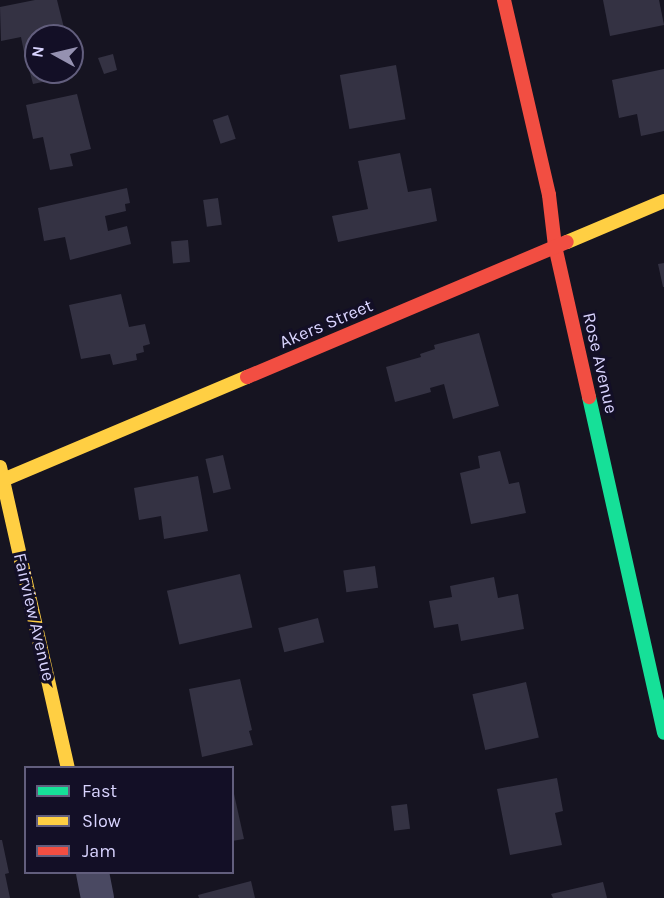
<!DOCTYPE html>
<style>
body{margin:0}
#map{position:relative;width:664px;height:898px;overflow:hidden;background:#161421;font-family:Karla,sans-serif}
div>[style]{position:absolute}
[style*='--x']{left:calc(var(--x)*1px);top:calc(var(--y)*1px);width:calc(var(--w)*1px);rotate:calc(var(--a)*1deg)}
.building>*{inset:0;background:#343243;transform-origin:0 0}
.street>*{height:33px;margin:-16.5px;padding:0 16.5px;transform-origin:16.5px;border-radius:16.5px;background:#4a4962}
.fast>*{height:14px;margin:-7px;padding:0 7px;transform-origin:7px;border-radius:7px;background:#16e098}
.slow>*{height:14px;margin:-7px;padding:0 7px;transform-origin:7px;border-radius:7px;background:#ffcf43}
.jam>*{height:14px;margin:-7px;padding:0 7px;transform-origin:7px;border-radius:7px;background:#f24e42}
span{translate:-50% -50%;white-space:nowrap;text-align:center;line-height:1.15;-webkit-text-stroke:6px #130f26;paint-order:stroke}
.street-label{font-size:18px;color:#d9d4ff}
.legend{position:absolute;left:24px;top:766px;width:210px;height:108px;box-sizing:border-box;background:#130f26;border:2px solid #625e7d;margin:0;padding:8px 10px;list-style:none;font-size:18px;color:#d9d4ff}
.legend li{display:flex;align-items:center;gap:12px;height:30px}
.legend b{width:30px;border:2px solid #625e7d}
.north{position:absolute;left:24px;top:24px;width:60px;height:60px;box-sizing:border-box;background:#130f26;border:2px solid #625e7d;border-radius:50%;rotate:278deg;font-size:16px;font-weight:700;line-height:24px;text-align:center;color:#d9d4ff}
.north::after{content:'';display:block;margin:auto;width:21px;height:27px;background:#9591b1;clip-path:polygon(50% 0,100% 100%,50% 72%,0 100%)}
</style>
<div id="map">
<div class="building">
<div style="clip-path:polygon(35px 0,57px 0,66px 36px,36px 36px,36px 60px,26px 62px,21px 37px,1px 41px,0 7px)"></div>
<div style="clip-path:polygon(603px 0,659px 0,664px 25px,610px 36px)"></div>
<div style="clip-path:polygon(113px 54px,117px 70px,104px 74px,98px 58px)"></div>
<div style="left:396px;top:65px;width:55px;height:57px;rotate:80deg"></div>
<div style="clip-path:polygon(36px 67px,36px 72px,65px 72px,66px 77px,33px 84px,29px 69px)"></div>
<div style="clip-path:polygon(664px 69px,664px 131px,641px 136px,637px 114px,619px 118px,612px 80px)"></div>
<div style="clip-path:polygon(77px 94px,91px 149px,70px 154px,73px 166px,50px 170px,43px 137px,33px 139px,26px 105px)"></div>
<div style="left:228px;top:115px;width:25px;height:16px;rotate:72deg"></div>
<div style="clip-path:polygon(400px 153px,408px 192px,431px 188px,437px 221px,338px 242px,332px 216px,368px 209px,358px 161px)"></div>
<div style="clip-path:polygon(127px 188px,130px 203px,125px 204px,126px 211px,105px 216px,108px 231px,127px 226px,131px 244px,70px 260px,65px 237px,44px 241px,38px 208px)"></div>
<div style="left:218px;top:198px;width:27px;height:15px;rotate:82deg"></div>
<div style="left:188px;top:240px;width:22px;height:17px;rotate:85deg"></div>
<div style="clip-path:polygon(664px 263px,664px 287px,663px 287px,658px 264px)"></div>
<div style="clip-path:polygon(121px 294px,129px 327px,145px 324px,150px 344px,143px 346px,144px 352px,136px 354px,137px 360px,113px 365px,110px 354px,81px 359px,69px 305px)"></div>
<div style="clip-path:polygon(479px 333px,499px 406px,453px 419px,444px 384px,430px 388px,431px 392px,395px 402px,386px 367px,421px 357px,420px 354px,435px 349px,434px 345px)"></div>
<div style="clip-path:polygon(500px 451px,509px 484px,519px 482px,526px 513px,471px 524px,460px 473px,480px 468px,478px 456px)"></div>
<div style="left:223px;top:455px;width:35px;height:18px;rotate:77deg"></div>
<div style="clip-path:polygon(198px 476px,208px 531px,164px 539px,161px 516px,139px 520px,134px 488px)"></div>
<div style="left:375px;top:566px;width:22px;height:32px;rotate:82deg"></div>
<div style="left:240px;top:574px;width:55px;height:75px;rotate:77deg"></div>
<div style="clip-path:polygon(494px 577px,498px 598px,518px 594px,524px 629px,461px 641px,458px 624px,434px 628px,429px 601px,452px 597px,450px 586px)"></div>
<div style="left:318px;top:618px;width:25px;height:41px;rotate:76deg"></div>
<div style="clip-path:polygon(240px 679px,252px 730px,249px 731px,253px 745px,202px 757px,189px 689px)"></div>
<div style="left:526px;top:682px;width:57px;height:55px;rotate:77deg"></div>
<div style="clip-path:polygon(557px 778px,563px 811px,555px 813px,562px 845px,510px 855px,497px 789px)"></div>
<div style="clip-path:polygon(232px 785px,244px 839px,232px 841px)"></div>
<div style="left:407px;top:804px;width:25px;height:16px;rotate:83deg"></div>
<div style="clip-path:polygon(0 840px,2px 840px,9px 873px,5px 874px,10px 898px,0 898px)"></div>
<div style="clip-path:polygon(251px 881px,255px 898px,199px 898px,198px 895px)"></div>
<div style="clip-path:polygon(603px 882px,607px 898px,553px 898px,551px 894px)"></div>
</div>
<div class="street">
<div style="--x:92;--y:872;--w:26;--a:79"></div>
</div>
<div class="fast">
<div style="--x:589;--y:397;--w:344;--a:77.4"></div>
</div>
<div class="slow">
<div style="--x:567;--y:242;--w:105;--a:-22.9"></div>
<div style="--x:0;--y:467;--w:309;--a:77.3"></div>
<div style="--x:3;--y:480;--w:265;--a:-22.9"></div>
</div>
<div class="jam">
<div style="--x:504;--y:0;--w:200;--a:77"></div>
<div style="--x:549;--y:195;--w:51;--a:83.3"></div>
<div style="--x:555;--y:246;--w:155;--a:77.3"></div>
<div style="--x:247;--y:377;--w:347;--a:-22.9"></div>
</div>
<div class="street-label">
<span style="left:326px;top:324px;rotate:-23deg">Akers Street</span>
<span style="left:600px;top:363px;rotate:77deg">Rose Avenue</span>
<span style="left:34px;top:617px;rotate:77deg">Fairview Avenue</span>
</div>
<ul class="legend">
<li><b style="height:8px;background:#16e098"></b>Fast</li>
<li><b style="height:8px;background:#ffcf43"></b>Slow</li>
<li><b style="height:8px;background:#f24e42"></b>Jam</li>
</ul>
<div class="north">N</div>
</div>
